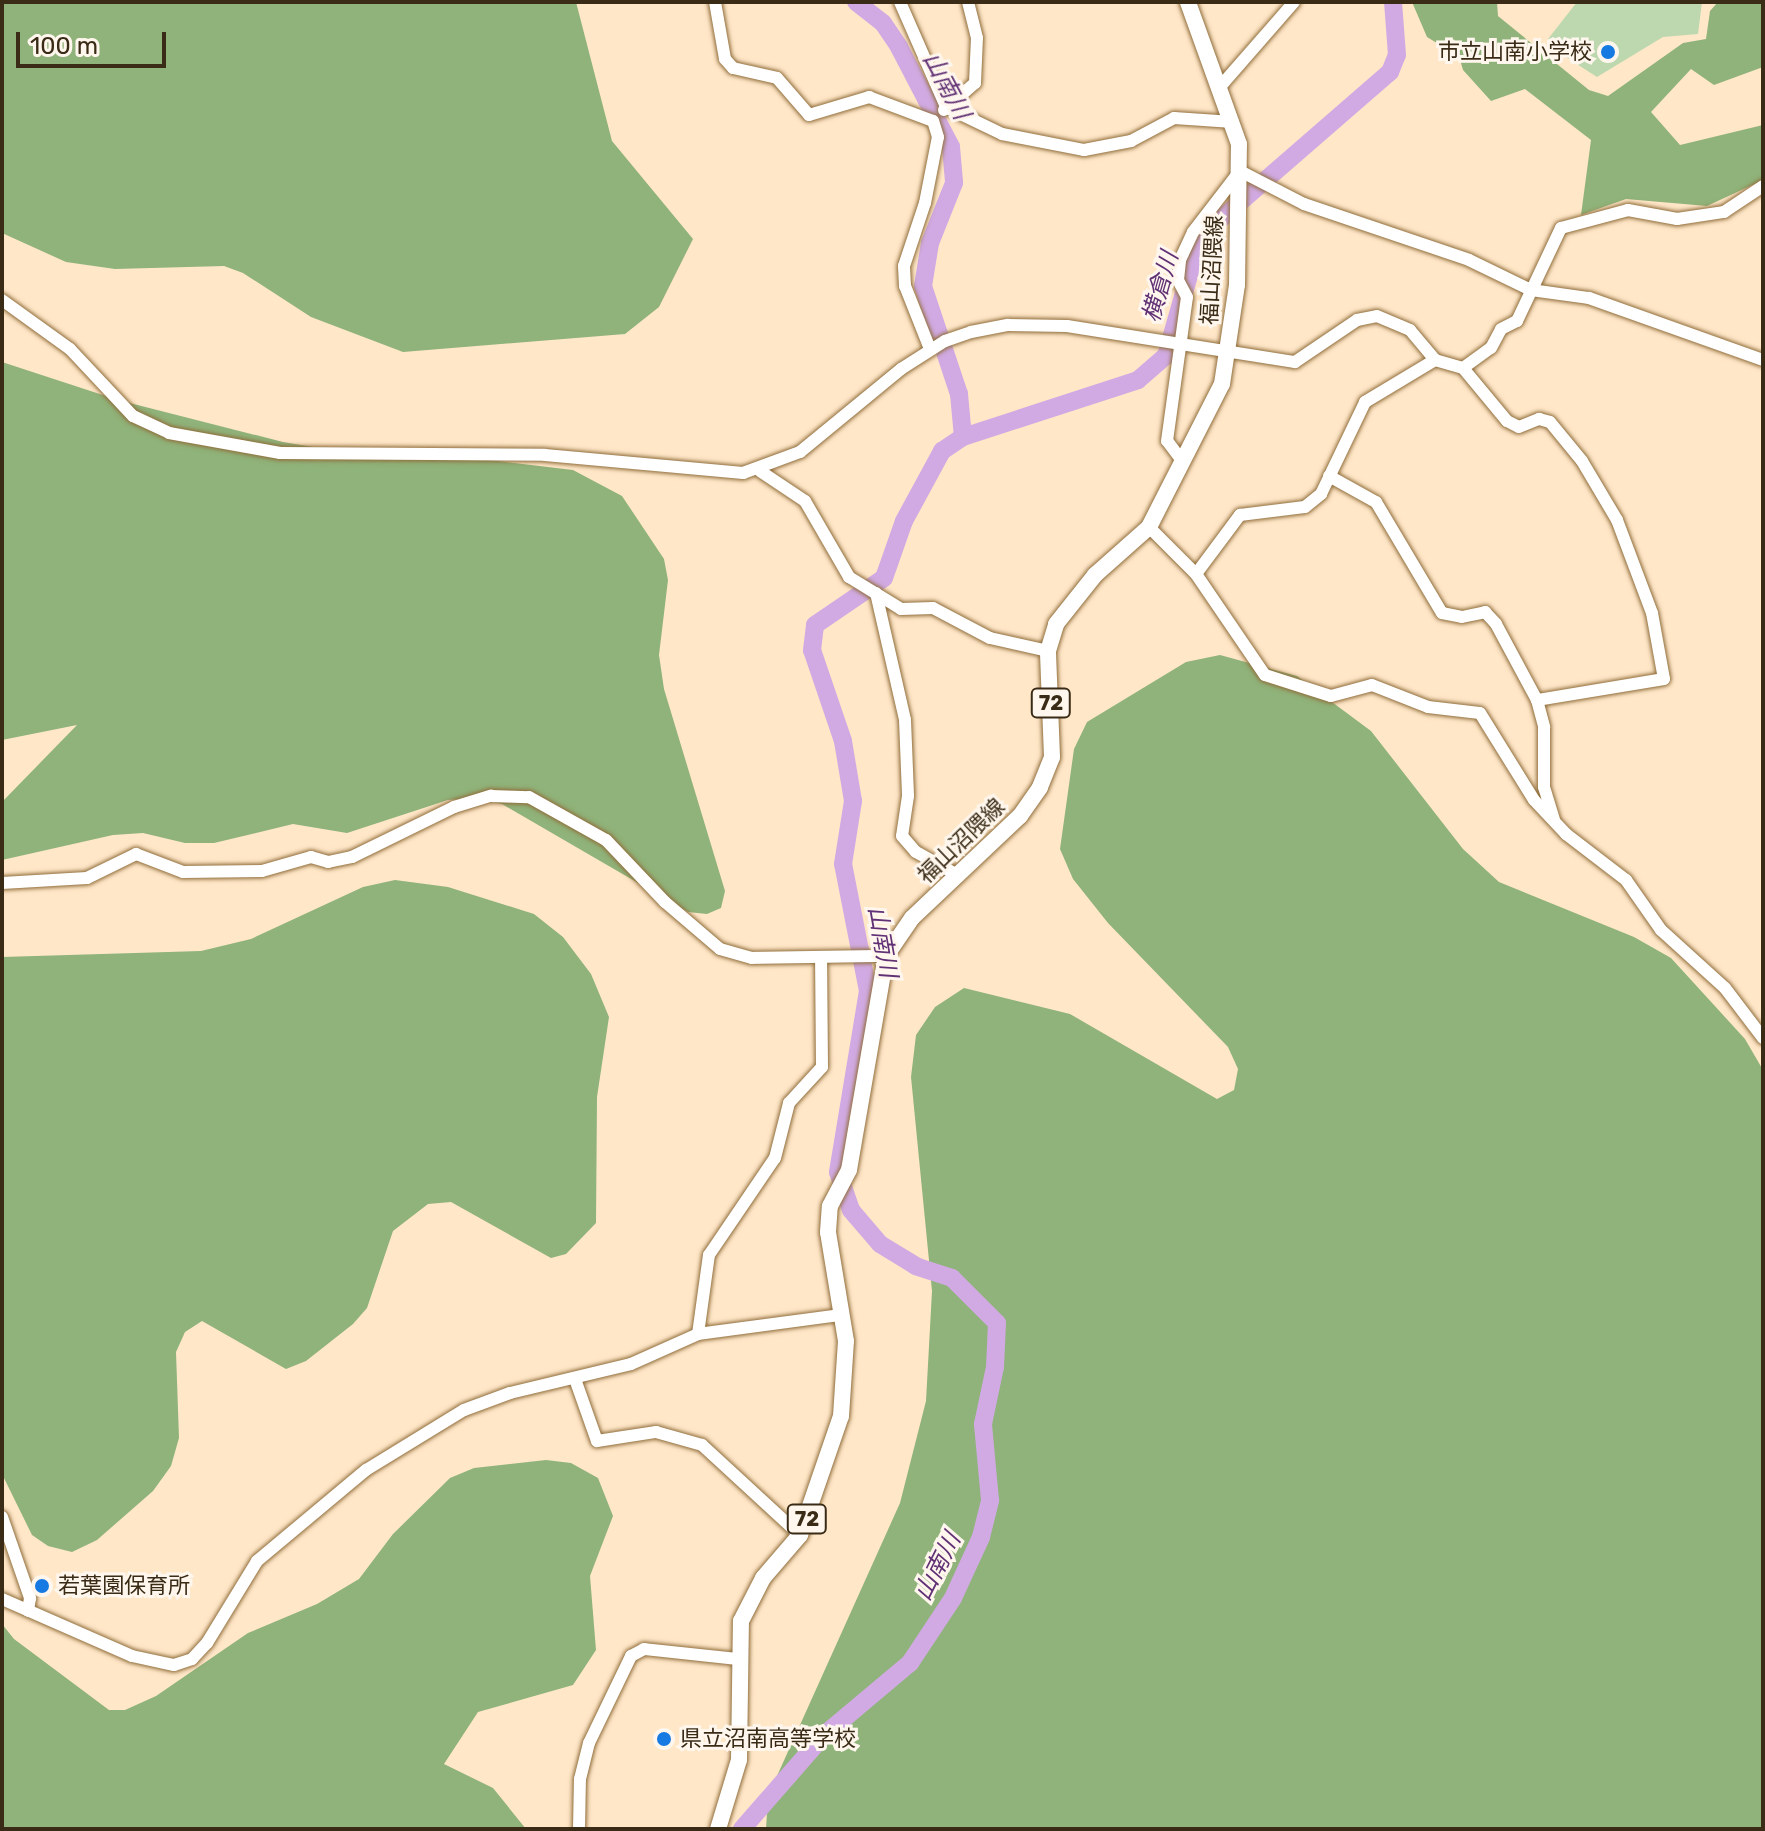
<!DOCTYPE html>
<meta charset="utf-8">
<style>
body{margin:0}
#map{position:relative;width:1765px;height:1831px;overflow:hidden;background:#ffe7c8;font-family:Rubik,"Noto Sans JP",sans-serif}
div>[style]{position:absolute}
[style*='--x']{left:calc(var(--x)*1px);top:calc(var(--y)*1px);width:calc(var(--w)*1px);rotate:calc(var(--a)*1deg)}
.green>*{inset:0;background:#bdd8af}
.forest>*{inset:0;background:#8fb37a}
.river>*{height:18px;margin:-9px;padding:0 9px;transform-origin:9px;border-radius:9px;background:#d1aae3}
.roads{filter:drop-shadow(0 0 2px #906d3b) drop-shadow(0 0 2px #906d3b)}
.minor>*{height:12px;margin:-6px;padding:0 6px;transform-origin:6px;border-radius:6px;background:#fff}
.major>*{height:16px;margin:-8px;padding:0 8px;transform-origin:8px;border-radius:8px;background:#fff}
.dots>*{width:22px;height:22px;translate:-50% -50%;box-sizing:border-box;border:4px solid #fff7ed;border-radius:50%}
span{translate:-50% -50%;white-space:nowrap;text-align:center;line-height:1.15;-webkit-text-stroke:6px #fff7ed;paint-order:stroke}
.shield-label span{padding:2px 6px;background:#fff7ed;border:2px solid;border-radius:6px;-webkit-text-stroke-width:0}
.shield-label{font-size:20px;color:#3a2b16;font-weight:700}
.poi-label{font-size:22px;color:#3a2b16}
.right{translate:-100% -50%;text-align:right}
.left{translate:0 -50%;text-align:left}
.street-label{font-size:22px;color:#3a2b16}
.water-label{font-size:24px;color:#613175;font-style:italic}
.frame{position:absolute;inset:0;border:4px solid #3a2b16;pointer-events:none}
.scale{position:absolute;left:16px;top:32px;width:150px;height:36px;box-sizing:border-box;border:4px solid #3a2b16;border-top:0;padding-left:10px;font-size:24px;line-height:28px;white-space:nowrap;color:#3a2b16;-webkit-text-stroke:6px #fff7ed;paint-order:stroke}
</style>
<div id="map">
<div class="green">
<div style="clip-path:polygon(1577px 2px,1702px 2px,1698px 34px,1663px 37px,1597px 77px,1558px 52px,1548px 39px)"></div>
</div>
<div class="forest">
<div style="clip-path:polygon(2px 2px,576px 2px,612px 141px,693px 239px,659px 307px,625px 334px,403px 352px,311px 317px,243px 273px,224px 266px,115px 269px,66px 262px,2px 233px)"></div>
<div style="clip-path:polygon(1412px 2px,1497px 2px,1498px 16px,1589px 90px,1608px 96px,1683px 43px,1706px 39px,1710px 11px,1718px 2px,1763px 2px,1763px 67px,1714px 85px,1691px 69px,1651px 112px,1680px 145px,1763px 125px,1763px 180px,1707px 206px,1626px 199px,1581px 215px,1591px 140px,1525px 89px,1491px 101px,1463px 70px,1454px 39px,1445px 48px,1427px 37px)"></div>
<div style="clip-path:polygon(2px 362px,118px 400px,283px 442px,355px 454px,490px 460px,573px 470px,622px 496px,664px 559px,668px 580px,659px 655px,664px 689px,725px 891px,721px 908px,707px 914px,688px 912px,502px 804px,478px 798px,448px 800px,347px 833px,293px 824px,214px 843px,185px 843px,143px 833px,113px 835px,2px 860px,2px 802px,77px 725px,2px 740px)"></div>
<div style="clip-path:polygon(1220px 655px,1297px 676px,1371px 731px,1463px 849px,1499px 882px,1634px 937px,1671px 958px,1745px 1039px,1763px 1070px,1763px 1829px,766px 1829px,768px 1796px,900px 1503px,926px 1401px,932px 1291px,911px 1077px,916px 1035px,935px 1007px,964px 988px,1070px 1014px,1217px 1099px,1234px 1090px,1238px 1069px,1228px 1047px,1108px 923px,1073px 879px,1060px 849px,1074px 749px,1087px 722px,1186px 662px)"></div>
<div style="clip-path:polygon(395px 880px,448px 887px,534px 914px,563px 937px,591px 974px,609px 1017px,597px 1097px,596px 1223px,566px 1254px,551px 1258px,451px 1202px,428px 1204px,393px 1231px,367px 1308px,353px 1324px,306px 1361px,286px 1369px,202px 1321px,185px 1332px,176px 1352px,179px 1438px,171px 1466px,153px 1491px,97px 1540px,72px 1552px,48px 1546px,32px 1535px,2px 1474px,2px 957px,201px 951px,251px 939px,363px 887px)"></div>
<div style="clip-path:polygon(546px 1460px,571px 1463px,598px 1478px,613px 1516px,590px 1576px,596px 1650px,573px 1685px,478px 1712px,444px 1764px,493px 1788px,526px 1829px,2px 1829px,2px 1624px,14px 1639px,109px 1710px,125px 1710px,156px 1696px,248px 1633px,317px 1604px,359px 1579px,393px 1534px,450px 1478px,474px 1468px)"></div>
</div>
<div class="river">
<div style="--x:856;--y:2;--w:34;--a:38"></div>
<div style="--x:883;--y:23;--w:29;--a:56"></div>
<div style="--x:899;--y:47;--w:113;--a:62.5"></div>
<div style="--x:951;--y:147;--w:36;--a:85"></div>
<div style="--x:954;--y:183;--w:65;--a:111.8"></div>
<div style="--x:930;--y:243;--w:44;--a:99.2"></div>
<div style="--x:923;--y:286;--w:114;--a:71.6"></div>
<div style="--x:959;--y:394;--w:43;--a:84.7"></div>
<div style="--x:742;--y:1829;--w:123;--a:-48.9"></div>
<div style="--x:823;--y:1736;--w:114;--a:-40"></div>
<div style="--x:910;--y:1663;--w:78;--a:-56.5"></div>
<div style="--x:953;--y:1598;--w:67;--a:-65.3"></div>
<div style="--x:981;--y:1537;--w:38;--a:-76"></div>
<div style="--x:990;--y:1500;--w:76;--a:-95.3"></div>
<div style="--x:983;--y:1424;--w:58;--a:-78.1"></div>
<div style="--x:995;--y:1367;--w:44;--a:-87.4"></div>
<div style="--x:997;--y:1323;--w:64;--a:-135"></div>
<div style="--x:952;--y:1278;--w:38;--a:-162"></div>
<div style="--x:916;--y:1266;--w:42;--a:-148.6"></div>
<div style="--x:880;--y:1244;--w:45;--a:-130.5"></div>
<div style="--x:851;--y:1210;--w:40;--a:-108.9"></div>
<div style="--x:838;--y:1172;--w:183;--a:-80.6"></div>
<div style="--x:868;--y:991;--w:129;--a:-101.1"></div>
<div style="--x:843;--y:864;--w:64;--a:-81"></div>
<div style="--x:853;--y:801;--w:61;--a:-99.5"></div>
<div style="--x:843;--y:741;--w:96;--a:-108.8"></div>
<div style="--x:812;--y:650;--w:25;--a:-83"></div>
<div style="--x:815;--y:625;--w:83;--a:-34.3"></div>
<div style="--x:884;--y:578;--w:60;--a:-70.7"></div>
<div style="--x:904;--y:521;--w:80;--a:-61.5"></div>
<div style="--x:942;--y:451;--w:25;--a:-34"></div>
<div style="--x:963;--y:437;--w:184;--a:-18"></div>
<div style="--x:1138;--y:380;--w:37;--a:-41"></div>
<div style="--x:1166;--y:356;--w:124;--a:-74.1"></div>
<div style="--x:1200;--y:237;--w:252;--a:-41"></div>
<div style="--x:1390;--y:72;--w:18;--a:-68"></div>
<div style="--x:1397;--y:55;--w:53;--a:-94.3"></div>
</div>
<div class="roads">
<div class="minor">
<div style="--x:715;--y:2;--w:58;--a:80"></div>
<div style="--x:725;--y:59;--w:12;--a:48"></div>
<div style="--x:733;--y:68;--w:45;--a:12.8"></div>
<div style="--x:777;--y:78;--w:49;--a:49.1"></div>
<div style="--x:809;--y:115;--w:63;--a:-16.7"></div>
<div style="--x:869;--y:97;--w:68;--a:20.6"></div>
<div style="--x:900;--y:2;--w:115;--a:66.3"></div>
<div style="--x:946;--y:107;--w:62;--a:25.7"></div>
<div style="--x:1002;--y:134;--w:84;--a:11"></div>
<div style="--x:1084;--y:150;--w:48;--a:-10.8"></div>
<div style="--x:1131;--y:141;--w:49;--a:-28.1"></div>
<div style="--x:1174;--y:118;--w:59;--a:3.9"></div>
<div style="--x:1219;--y:88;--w:114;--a:-48.9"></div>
<div style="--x:944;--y:110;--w:41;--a:-41.1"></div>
<div style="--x:975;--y:83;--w:45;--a:-87.5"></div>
<div style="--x:977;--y:38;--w:37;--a:-104"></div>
<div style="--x:2;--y:300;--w:84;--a:35.8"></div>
<div style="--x:70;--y:349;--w:92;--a:46.8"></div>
<div style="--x:133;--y:416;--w:40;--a:25"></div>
<div style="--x:169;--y:433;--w:113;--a:10.2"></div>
<div style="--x:280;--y:453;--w:265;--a:0.4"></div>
<div style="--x:545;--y:455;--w:199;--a:5.2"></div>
<div style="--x:743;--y:473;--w:61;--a:-20.2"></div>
<div style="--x:800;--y:452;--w:131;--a:-39.4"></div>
<div style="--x:901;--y:369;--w:52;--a:-32.5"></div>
<div style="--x:945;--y:341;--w:28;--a:-19"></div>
<div style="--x:971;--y:332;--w:38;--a:-11"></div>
<div style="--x:1008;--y:325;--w:59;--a:1"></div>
<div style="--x:1067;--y:326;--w:231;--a:9"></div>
<div style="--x:1295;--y:362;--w:75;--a:-34.1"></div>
<div style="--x:1357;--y:320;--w:20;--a:-11"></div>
<div style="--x:1377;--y:316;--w:36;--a:23"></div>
<div style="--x:1410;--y:330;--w:39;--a:50"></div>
<div style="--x:1435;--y:360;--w:29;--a:16"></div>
<div style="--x:1463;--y:368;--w:69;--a:50.3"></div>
<div style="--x:1507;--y:421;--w:13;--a:27"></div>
<div style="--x:1519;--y:427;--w:22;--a:-22"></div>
<div style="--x:1539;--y:419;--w:11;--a:15"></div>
<div style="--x:1550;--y:422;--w:50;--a:50.6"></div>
<div style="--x:1582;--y:461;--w:69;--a:59.3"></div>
<div style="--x:1617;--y:520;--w:99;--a:69.4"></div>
<div style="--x:1652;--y:613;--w:67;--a:79.7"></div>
<div style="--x:1664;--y:679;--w:129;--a:170.6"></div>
<div style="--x:930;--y:349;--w:68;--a:-111.6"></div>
<div style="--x:905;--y:286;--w:20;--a:-93"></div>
<div style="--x:904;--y:266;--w:66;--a:-71.6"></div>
<div style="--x:925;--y:203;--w:67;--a:-78.9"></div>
<div style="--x:938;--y:137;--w:17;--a:-107"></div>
<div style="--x:1463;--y:368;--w:34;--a:-36"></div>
<div style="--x:1491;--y:348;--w:21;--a:-62"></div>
<div style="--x:1501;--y:329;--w:18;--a:-27"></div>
<div style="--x:1517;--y:321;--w:103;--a:-64.7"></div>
<div style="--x:1561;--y:228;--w:69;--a:-15"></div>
<div style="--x:1628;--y:210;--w:50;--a:10.4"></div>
<div style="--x:1677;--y:219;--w:48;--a:-8.5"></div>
<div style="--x:1724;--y:212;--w:47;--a:-33.7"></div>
<div style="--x:1183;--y:462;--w:26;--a:-127"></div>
<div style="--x:1167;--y:441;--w:145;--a:-82.1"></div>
<div style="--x:1187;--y:297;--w:19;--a:-118"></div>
<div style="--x:1178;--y:280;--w:20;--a:-84"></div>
<div style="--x:1180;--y:260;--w:31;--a:-65"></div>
<div style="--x:1193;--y:232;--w:77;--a:-52.4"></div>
<div style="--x:1240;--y:171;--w:72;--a:27.3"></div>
<div style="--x:1304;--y:204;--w:174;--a:18.7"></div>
<div style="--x:1469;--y:260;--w:69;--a:25.8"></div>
<div style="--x:1531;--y:290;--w:59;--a:7.9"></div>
<div style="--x:1589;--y:298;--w:185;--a:19.6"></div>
<div style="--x:760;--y:471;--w:54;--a:33.7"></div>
<div style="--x:805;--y:501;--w:88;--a:59.9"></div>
<div style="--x:849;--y:577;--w:61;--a:31.6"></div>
<div style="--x:901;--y:609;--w:32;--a:-2"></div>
<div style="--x:933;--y:608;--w:64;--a:27.8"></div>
<div style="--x:990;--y:638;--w:59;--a:12.6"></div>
<div style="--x:1329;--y:476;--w:54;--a:29"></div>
<div style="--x:1376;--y:502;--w:129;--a:59.3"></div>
<div style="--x:1442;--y:613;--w:20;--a:11"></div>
<div style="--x:1462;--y:617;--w:24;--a:-12"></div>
<div style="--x:1485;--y:612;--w:16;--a:47"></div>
<div style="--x:1496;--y:624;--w:86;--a:61.7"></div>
<div style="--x:1537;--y:700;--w:28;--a:75"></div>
<div style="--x:1544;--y:727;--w:60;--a:90"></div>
<div style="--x:1544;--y:787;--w:34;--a:73"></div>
<div style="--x:1149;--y:527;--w:66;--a:45"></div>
<div style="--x:1196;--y:574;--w:122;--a:55.7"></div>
<div style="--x:1265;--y:675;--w:69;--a:17.7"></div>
<div style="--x:1331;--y:696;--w:42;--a:-15"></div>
<div style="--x:1372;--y:685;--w:60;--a:21.4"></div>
<div style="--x:1428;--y:707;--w:52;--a:6.6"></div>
<div style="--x:1480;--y:713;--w:102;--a:58.2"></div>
<div style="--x:1534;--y:800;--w:47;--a:46.7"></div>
<div style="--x:1566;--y:834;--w:76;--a:37.5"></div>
<div style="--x:1626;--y:880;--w:61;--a:55"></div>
<div style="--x:1661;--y:930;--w:86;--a:42.2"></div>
<div style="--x:1725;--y:988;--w:63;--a:52.8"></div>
<div style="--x:1196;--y:574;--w:74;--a:-53.3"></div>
<div style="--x:1240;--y:515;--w:65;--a:-7"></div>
<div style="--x:1305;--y:507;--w:21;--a:-39"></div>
<div style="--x:1321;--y:494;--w:102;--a:-64.4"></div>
<div style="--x:1365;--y:402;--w:82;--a:-31"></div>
<div style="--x:876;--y:593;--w:130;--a:77.1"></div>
<div style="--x:905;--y:720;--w:76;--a:87.7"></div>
<div style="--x:908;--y:796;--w:40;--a:98.5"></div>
<div style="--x:902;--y:836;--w:21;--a:49"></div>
<div style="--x:916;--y:852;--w:49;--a:29.2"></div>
<div style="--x:2;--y:883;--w:85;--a:-3.4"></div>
<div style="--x:87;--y:878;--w:55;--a:-26.1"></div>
<div style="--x:136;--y:854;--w:50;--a:21"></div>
<div style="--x:183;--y:872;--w:79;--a:-0.7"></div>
<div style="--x:262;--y:871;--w:51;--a:-15.9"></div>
<div style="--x:311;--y:857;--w:18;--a:16"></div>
<div style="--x:328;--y:862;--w:25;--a:-12"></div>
<div style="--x:352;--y:857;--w:114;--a:-26.1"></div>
<div style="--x:454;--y:807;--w:39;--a:-17"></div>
<div style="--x:491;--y:796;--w:38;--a:2"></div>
<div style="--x:529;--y:797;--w:88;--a:29.2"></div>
<div style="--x:606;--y:840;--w:86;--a:46.4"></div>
<div style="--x:665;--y:902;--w:72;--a:40.5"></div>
<div style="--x:720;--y:949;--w:33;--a:16"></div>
<div style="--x:752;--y:958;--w:134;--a:-0.9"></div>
<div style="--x:698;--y:1334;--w:80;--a:-82.1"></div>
<div style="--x:709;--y:1255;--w:117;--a:-55.8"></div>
<div style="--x:775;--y:1158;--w:57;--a:-75.7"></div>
<div style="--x:789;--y:1103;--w:49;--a:-47.5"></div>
<div style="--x:822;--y:1067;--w:110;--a:-90.5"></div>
<div style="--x:575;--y:1379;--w:66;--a:70.5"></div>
<div style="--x:597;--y:1441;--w:60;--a:-8.7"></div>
<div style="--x:656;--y:1432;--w:48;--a:15.8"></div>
<div style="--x:702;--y:1445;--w:133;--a:42.6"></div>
<div style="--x:2;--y:1517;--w:86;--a:70.9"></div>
<div style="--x:30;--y:1598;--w:13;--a:99"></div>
<div style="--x:2;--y:1599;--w:142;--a:23.7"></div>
<div style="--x:132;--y:1656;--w:43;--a:12.1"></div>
<div style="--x:174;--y:1665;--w:19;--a:-18"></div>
<div style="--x:192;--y:1659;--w:22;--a:-47"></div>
<div style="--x:207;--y:1643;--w:96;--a:-58.6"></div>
<div style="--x:257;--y:1561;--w:142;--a:-39.9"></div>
<div style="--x:366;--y:1470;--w:115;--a:-31.5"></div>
<div style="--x:464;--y:1410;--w:49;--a:-20.3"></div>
<div style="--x:510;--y:1393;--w:124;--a:-13.5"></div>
<div style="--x:631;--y:1364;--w:73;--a:-24.1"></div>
<div style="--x:698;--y:1334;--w:144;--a:-7.6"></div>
<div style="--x:579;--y:1829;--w:50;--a:-88.9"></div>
<div style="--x:580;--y:1779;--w:37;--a:-76"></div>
<div style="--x:589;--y:1743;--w:97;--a:-64.2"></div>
<div style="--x:631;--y:1656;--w:15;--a:-28"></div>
<div style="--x:644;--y:1649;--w:95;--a:6.1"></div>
</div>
<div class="major">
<div style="--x:718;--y:1829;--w:72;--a:-73.1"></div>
<div style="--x:739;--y:1760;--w:139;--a:-89.2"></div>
<div style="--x:741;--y:1621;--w:48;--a:-62.9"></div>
<div style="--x:763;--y:1578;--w:57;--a:-49.3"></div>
<div style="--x:800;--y:1535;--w:126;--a:-71"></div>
<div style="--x:841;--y:1416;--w:75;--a:-86.2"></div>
<div style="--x:846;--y:1341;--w:110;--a:-99.4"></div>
<div style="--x:828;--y:1232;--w:26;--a:-86"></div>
<div style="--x:830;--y:1206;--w:41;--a:-62.2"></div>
<div style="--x:849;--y:1170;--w:217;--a:-80.2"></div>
<div style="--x:886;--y:956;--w:46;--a:-55.6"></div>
<div style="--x:912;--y:918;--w:149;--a:-43.4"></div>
<div style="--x:1020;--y:816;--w:35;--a:-55"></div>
<div style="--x:1040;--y:787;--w:32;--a:-68"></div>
<div style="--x:1052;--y:757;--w:106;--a:-92.2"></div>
<div style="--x:1048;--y:651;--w:28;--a:-73"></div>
<div style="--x:1056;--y:624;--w:63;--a:-51.5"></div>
<div style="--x:1095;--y:575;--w:72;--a:-41.6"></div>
<div style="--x:1149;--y:527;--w:161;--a:-63"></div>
<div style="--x:1222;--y:384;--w:100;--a:-81.4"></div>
<div style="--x:1237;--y:285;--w:141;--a:-89.2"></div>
<div style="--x:1239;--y:144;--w:151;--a:-109.8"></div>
</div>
</div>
<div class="dots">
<div style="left:1608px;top:52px;background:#167ae2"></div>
<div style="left:42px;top:1586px;background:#167ae2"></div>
<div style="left:664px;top:1739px;background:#167ae2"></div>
</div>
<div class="shield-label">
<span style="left:1051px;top:703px">72</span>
<span style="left:807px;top:1519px">72</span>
</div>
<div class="poi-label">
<span class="right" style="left:1592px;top:52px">市立山南小学校</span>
<span class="left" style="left:58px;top:1586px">若葉園保育所</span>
<span class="left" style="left:680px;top:1739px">県立沼南高等学校</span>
</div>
<div class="street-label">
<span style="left:1212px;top:270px;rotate:-87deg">福山沼隈線</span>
<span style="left:961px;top:841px;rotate:-44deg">福山沼隈線</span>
</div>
<div class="water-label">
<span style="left:946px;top:86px;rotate:62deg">山南川</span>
<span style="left:1161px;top:287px;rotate:-74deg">横倉川</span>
<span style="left:882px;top:942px;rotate:80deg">山南川</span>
<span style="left:938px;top:1567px;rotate:-63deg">山南川</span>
</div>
<div class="frame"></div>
<div class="scale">100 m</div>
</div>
